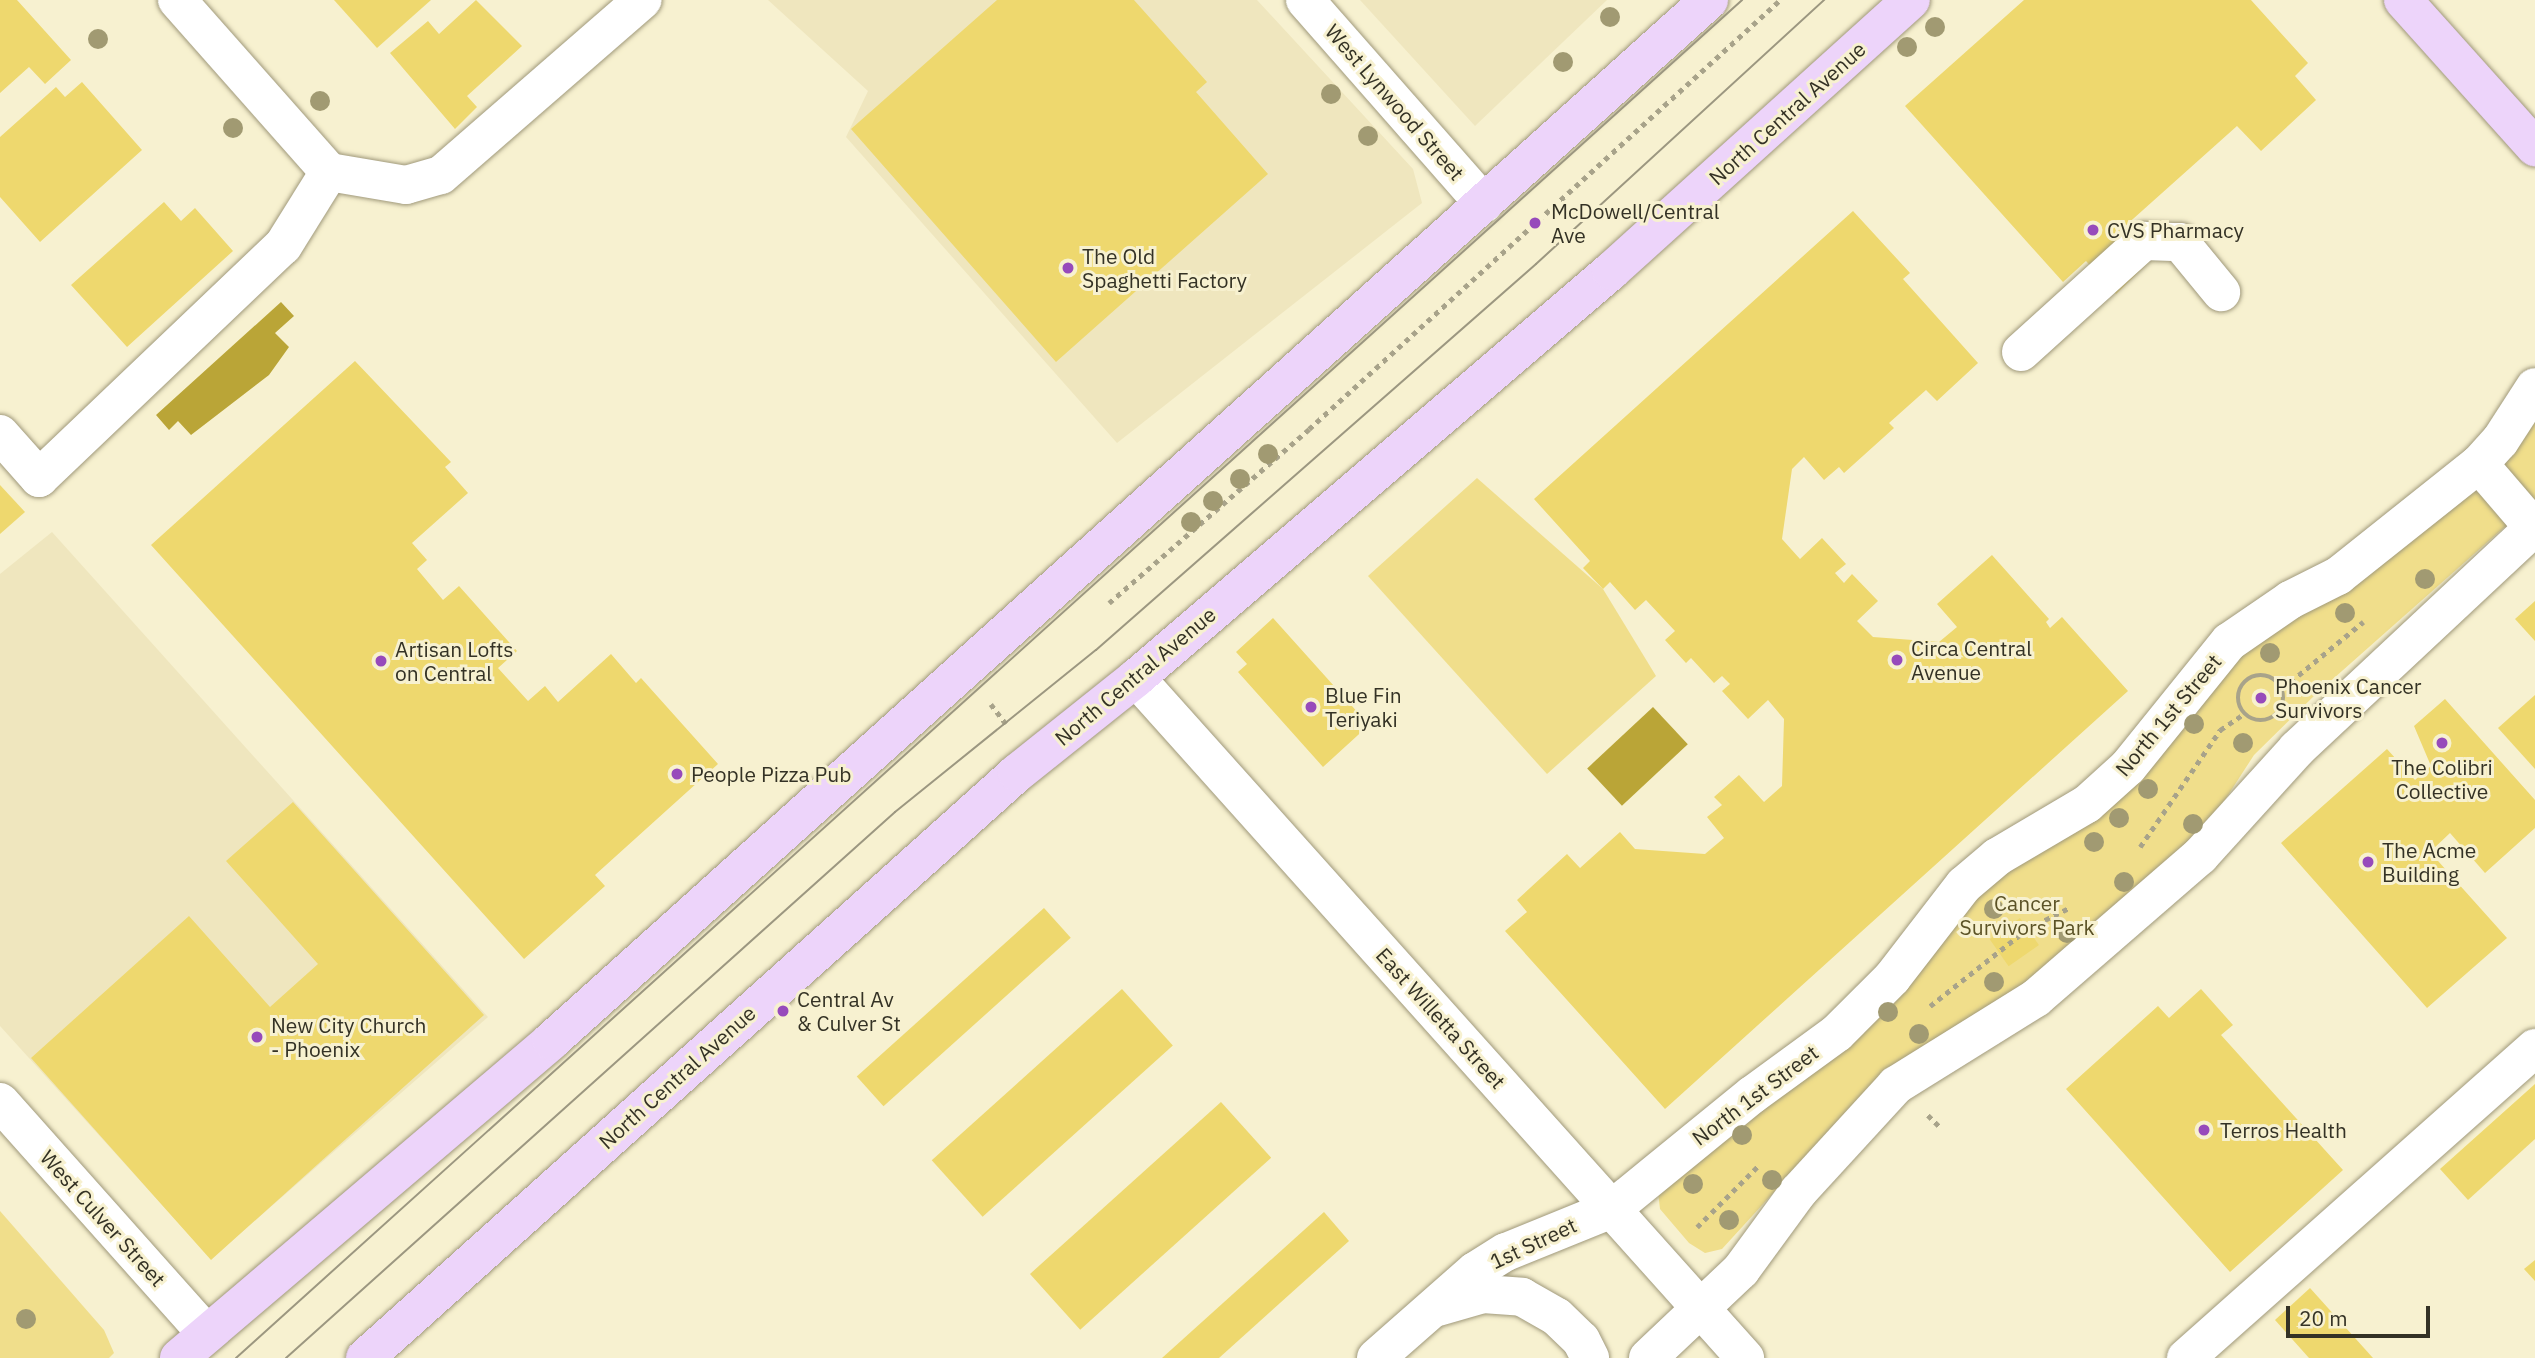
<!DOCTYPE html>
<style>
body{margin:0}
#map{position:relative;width:2535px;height:1358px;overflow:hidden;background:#f7f1d0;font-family:"IBM Plex Sans",sans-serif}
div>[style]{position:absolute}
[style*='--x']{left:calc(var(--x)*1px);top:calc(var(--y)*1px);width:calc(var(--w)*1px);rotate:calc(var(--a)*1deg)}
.built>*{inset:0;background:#efe6be}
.green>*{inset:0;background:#f0de8b}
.water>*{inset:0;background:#baa537;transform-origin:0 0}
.building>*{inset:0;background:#eed86e;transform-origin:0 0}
.path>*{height:4.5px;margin-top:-2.25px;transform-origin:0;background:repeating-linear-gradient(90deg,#a8a38a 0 5px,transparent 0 10px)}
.path>.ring{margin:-2.25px;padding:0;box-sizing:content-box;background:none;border:4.5px solid #a8a38a;border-radius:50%}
.roads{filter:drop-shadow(0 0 2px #a0997b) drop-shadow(0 0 2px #a0997b)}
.minor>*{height:38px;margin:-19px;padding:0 19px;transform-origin:19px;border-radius:19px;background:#fff}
.major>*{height:38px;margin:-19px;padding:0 19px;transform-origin:19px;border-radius:19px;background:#edd4fa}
.tram>*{height:2px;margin:-1px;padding:0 1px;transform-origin:1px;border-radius:1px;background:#9c9780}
.trees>*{width:20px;height:20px;margin:-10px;border-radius:50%;background:#a19a72}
.dots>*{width:19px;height:19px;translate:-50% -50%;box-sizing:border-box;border:4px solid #f7f1d0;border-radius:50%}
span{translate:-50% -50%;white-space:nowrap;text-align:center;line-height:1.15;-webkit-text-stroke:6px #f7f1d0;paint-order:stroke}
.street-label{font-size:21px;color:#343225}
.poi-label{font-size:21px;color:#343225}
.left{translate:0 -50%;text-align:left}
.park-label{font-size:21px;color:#5b5226}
.scale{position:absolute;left:2286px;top:1306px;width:144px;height:32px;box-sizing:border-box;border:4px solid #343225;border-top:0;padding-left:9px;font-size:21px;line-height:24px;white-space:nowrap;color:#343225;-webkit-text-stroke:5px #f7f1d0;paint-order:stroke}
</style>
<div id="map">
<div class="built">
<div style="clip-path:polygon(768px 0,1257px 0,1413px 169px,1422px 203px,1117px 443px,846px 137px,868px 91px)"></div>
<div style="clip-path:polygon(1360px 0,1607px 0,1475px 126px)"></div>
<div style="clip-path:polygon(52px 532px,488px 1017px,211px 1259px,0 1026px,0 574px)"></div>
</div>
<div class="green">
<div style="clip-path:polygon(2535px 404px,2535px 500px,2316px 694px,2254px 755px,2210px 823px,2025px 990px,1826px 1135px,1722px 1249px,1705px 1253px,1689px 1243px,1660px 1209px,1658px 1192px,2226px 665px)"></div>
<div style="clip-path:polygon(1477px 478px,1603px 589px,1656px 676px,1547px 774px,1368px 576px)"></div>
<div style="clip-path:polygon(0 1211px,104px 1330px,114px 1353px,109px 1358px,0 1358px)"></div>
</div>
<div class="water">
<div style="clip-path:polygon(281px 302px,294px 316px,275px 333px,289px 347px,269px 375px,191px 435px,178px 421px,169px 430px,156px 415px)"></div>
<div style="left:1653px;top:707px;width:51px;height:90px;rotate:47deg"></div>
</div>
<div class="building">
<div style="clip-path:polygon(0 0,17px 0,71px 60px,45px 84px,29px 67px,0 93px)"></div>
<div style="clip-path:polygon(334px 0,431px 0,377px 48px)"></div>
<div style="clip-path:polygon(476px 0,522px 46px,467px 96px,477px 107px,455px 129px,390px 53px,428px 21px,439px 34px)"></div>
<div style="clip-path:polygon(997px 0,1134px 0,1207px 82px,1196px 92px,1268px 174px,1056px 362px,851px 129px)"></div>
<div style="clip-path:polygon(2024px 0,2251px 0,2308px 63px,2295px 76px,2316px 100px,2261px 151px,2237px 126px,2124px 227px,2153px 258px,2116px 294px,2086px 261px,2063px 282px,1905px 106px)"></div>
<div style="clip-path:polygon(82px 82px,142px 150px,40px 242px,0 197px,0 137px,56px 87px,65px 97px)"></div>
<div style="clip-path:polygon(164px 202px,181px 221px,195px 208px,233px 251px,127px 347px,71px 285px)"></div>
<div style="clip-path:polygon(1853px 211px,1910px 273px,1903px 279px,1978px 363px,1937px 401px,1926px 390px,1889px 423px,1894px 428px,1844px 473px,1839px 467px,1824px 480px,1804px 457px,1792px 469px,1782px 539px,1800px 559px,1822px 538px,1846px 564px,1835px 573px,1844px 583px,1852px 574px,1878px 601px,1857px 621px,1873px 637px,1939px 642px,1957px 627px,1937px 604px,1992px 555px,2049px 619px,2046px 622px,2050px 628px,2062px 617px,2128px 691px,1665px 1109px,1505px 931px,1527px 912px,1517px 900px,1567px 854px,1580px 868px,1620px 832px,1635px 849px,1705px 854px,1724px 838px,1707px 817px,1722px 805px,1714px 797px,1739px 775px,1764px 802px,1782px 786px,1784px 719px,1768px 700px,1748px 719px,1722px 691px,1730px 684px,1722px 676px,1714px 683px,1691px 658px,1686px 663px,1665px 640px,1675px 631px,1646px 600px,1635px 610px,1610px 582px,1603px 589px,1583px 568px,1590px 561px,1534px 499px)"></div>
<div style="clip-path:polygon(355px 361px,451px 462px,445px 467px,468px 493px,412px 543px,427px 560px,417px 569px,443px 600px,459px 586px,517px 651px,498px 668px,528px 701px,545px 686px,558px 702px,611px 654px,636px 683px,641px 678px,718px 764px,595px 875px,605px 886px,524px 959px,151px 545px)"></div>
<div style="clip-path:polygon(0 485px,25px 512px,0 534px)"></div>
<div style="clip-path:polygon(2535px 601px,2535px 641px,2515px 619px)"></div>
<div style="clip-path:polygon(1273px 618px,1369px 725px,1323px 767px,1238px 672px,1247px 664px,1236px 652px)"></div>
<div style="clip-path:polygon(2535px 695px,2535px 769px,2498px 728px)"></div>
<div style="clip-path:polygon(2445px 699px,2535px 800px,2535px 828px,2485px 873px,2450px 833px,2430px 852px,2507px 938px,2427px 1008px,2281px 843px,2387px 749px,2415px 780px,2431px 766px,2414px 726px)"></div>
<div style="clip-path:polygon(293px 802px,484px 1015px,211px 1260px,31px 1058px,189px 916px,270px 1007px,318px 964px,226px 861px)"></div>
<div style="left:1044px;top:908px;width:40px;height:252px;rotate:48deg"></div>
<div style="left:2020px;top:918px;width:33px;height:37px;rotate:55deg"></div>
<div style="left:1122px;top:989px;width:76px;height:256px;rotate:48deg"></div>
<div style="clip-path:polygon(2201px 989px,2233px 1025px,2221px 1035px,2343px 1170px,2230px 1272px,2066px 1089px,2158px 1006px,2169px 1018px)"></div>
<div style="clip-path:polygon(2535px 1084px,2535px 1139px,2468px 1200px,2440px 1169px)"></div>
<div style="left:1221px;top:1102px;width:75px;height:257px;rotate:48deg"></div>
<div style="clip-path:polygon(1324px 1212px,1349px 1241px,1219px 1358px,1162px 1358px)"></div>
<div style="clip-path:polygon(2535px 1260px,2535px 1281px,2524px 1269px)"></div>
<div style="clip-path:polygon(2310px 1288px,2373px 1358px,2309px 1358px,2275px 1320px)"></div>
</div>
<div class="path">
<div style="--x:1109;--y:603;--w:265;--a:-41"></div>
<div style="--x:1309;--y:429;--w:637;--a:-42.33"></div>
<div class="ring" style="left:2238px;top:675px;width:41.5px;height:41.5px"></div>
<div style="--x:2283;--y:688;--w:104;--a:-39.5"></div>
<div style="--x:991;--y:704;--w:25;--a:53"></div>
<div style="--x:2140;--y:847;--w:142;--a:-55.6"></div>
<div style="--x:2220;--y:730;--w:29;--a:-34"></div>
<div style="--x:1930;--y:1006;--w:124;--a:-38.4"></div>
<div style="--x:2027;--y:929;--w:49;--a:-26.6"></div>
<div style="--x:1928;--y:1115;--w:16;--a:45"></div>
<div style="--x:1697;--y:1227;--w:89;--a:-45"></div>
</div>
<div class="roads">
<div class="minor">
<div style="--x:177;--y:0;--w:230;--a:48.5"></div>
<div style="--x:1305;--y:0;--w:271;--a:48.7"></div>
<div style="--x:329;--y:172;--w:78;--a:9.6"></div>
<div style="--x:406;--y:185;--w:36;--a:-16"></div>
<div style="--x:441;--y:175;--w:267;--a:-41"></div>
<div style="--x:2021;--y:352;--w:166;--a:-42.1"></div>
<div style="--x:2144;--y:241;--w:36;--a:2"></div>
<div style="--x:2180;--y:242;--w:65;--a:50.6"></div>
<div style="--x:0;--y:434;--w:59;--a:48.4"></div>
<div style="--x:39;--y:478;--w:337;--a:-43.6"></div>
<div style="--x:283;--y:246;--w:87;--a:-58.1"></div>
<div style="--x:2479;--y:464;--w:83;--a:49.4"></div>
<div style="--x:1136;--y:678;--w:913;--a:48.15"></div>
<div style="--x:0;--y:1102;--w:310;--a:48.3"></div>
<div style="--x:1438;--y:1307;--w:47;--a:-16.1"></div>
<div style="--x:1483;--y:1294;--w:39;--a:4"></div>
<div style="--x:1522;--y:1297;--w:40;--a:29.7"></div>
<div style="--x:1557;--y:1317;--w:33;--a:44"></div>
<div style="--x:1581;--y:1340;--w:20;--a:63"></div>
<div style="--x:1376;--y:1358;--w:132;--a:-41.3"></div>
<div style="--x:1475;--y:1271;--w:36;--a:-32"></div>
<div style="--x:1506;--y:1252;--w:114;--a:-22.1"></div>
<div style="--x:1612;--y:1209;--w:181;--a:-39.2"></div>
<div style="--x:1752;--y:1095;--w:105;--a:-36.1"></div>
<div style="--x:1837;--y:1033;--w:78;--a:-45"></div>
<div style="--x:1892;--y:978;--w:118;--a:-52.3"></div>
<div style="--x:1964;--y:885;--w:43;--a:-40.3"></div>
<div style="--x:1997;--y:857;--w:104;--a:-30.5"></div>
<div style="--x:2087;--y:804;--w:55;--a:-42.1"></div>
<div style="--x:2128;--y:767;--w:161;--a:-51.1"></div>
<div style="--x:2229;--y:642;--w:74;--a:-34.5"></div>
<div style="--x:2290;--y:600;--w:54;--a:-26.6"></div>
<div style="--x:2338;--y:576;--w:180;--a:-38.5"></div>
<div style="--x:2479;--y:464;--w:31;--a:-48"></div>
<div style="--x:2500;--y:441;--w:64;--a:-57.1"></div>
<div style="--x:1648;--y:1358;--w:128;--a:-43.4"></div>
<div style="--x:1741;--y:1270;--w:97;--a:-53.8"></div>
<div style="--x:1798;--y:1192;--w:145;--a:-47.5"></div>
<div style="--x:1896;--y:1085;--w:165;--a:-31.9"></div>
<div style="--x:2036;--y:998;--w:217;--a:-40.9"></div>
<div style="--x:2200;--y:856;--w:144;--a:-47.8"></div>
<div style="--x:2297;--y:749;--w:326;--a:-43.1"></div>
<div style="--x:2186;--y:1358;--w:467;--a:-41.6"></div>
</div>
<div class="major">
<div style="--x:2403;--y:0;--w:198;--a:48.1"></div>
<div style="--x:179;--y:1358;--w:489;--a:-40.4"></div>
<div style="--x:551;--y:1041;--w:1557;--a:-41.95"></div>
<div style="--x:365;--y:1358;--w:876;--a:-41.9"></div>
<div style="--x:1017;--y:773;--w:152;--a:-38.6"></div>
<div style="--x:1136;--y:678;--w:626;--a:-40.59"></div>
<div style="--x:1611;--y:271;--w:404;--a:-42.1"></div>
</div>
</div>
<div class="tram">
<div style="--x:236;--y:1358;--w:2028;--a:-42.04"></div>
<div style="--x:286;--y:1358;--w:818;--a:-41.88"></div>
<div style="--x:895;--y:812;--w:258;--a:-38.9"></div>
<div style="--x:1096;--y:650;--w:585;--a:-41.26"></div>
<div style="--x:1536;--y:264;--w:391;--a:-42.5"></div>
</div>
<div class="trees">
<div style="left:1610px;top:17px"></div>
<div style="left:1935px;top:27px"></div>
<div style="left:98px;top:39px"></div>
<div style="left:1907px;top:47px"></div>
<div style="left:1563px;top:62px"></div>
<div style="left:1331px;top:94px"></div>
<div style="left:320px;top:101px"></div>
<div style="left:233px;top:128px"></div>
<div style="left:1368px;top:136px"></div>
<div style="left:1268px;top:454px"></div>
<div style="left:1240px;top:479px"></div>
<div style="left:1213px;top:501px"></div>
<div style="left:1191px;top:522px"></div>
<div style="left:2425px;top:579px"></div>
<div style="left:2345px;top:613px"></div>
<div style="left:2270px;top:653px"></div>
<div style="left:2194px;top:724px"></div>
<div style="left:2243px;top:743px"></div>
<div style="left:2148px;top:789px"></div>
<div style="left:2119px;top:818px"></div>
<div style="left:2193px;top:824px"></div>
<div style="left:2094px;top:842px"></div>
<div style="left:2124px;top:882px"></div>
<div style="left:1994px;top:909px"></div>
<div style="left:2067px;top:933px"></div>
<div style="left:1994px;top:982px"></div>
<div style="left:1888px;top:1012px"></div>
<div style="left:1919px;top:1034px"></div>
<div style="left:1742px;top:1135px"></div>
<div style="left:1772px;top:1180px"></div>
<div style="left:1693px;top:1184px"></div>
<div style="left:1729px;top:1220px"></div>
<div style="left:26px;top:1319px"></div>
</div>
<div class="dots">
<div style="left:1535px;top:223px;background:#974abb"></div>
<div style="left:2093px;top:230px;background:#974abb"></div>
<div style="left:1068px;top:268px;background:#974abb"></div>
<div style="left:1897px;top:660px;background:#974abb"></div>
<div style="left:381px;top:661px;background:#974abb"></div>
<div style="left:2261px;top:698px;background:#974abb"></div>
<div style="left:1311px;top:707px;background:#974abb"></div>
<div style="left:2442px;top:743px;background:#974abb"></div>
<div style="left:677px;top:774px;background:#974abb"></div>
<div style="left:2368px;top:862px;background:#974abb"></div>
<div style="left:783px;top:1011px;background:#974abb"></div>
<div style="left:257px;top:1037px;background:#974abb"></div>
<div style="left:2204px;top:1130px;background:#974abb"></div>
</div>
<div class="street-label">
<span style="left:1395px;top:102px;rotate:49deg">West Lynwood Street</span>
<span style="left:1787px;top:113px;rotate:-42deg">North Central Avenue</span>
<span style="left:1135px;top:676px;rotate:-40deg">North Central Avenue</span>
<span style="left:2168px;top:715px;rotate:-50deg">North 1st Street</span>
<span style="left:1441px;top:1018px;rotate:48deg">East Willetta Street</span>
<span style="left:677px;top:1077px;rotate:-42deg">North Central Avenue</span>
<span style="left:1755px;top:1095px;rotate:-37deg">North 1st Street</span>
<span style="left:103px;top:1218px;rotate:48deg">West Culver Street</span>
<span style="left:1533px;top:1243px;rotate:-25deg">1st Street</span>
</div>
<div class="poi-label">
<span class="left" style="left:1551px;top:223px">McDowell/Central<br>Ave</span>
<span class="left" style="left:2107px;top:230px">CVS Pharmacy</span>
<span class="left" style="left:1082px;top:268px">The Old<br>Spaghetti Factory</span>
<span class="left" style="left:1911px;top:660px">Circa Central<br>Avenue</span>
<span class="left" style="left:395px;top:661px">Artisan Lofts<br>on Central</span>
<span class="left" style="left:2275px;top:698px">Phoenix Cancer<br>Survivors</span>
<span class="left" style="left:1325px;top:707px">Blue Fin<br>Teriyaki</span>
<span style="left:2442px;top:779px">The Colibri<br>Collective</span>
<span class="left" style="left:691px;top:774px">People Pizza Pub</span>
<span class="left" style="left:2382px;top:862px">The Acme<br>Building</span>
<span class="left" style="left:797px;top:1011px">Central Av<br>&amp; Culver St</span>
<span class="left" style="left:271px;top:1037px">New City Church<br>- Phoenix</span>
<span class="left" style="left:2220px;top:1130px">Terros Health</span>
</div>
<div class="park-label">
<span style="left:2027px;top:915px">Cancer<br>Survivors Park</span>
</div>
<div class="scale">20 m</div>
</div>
